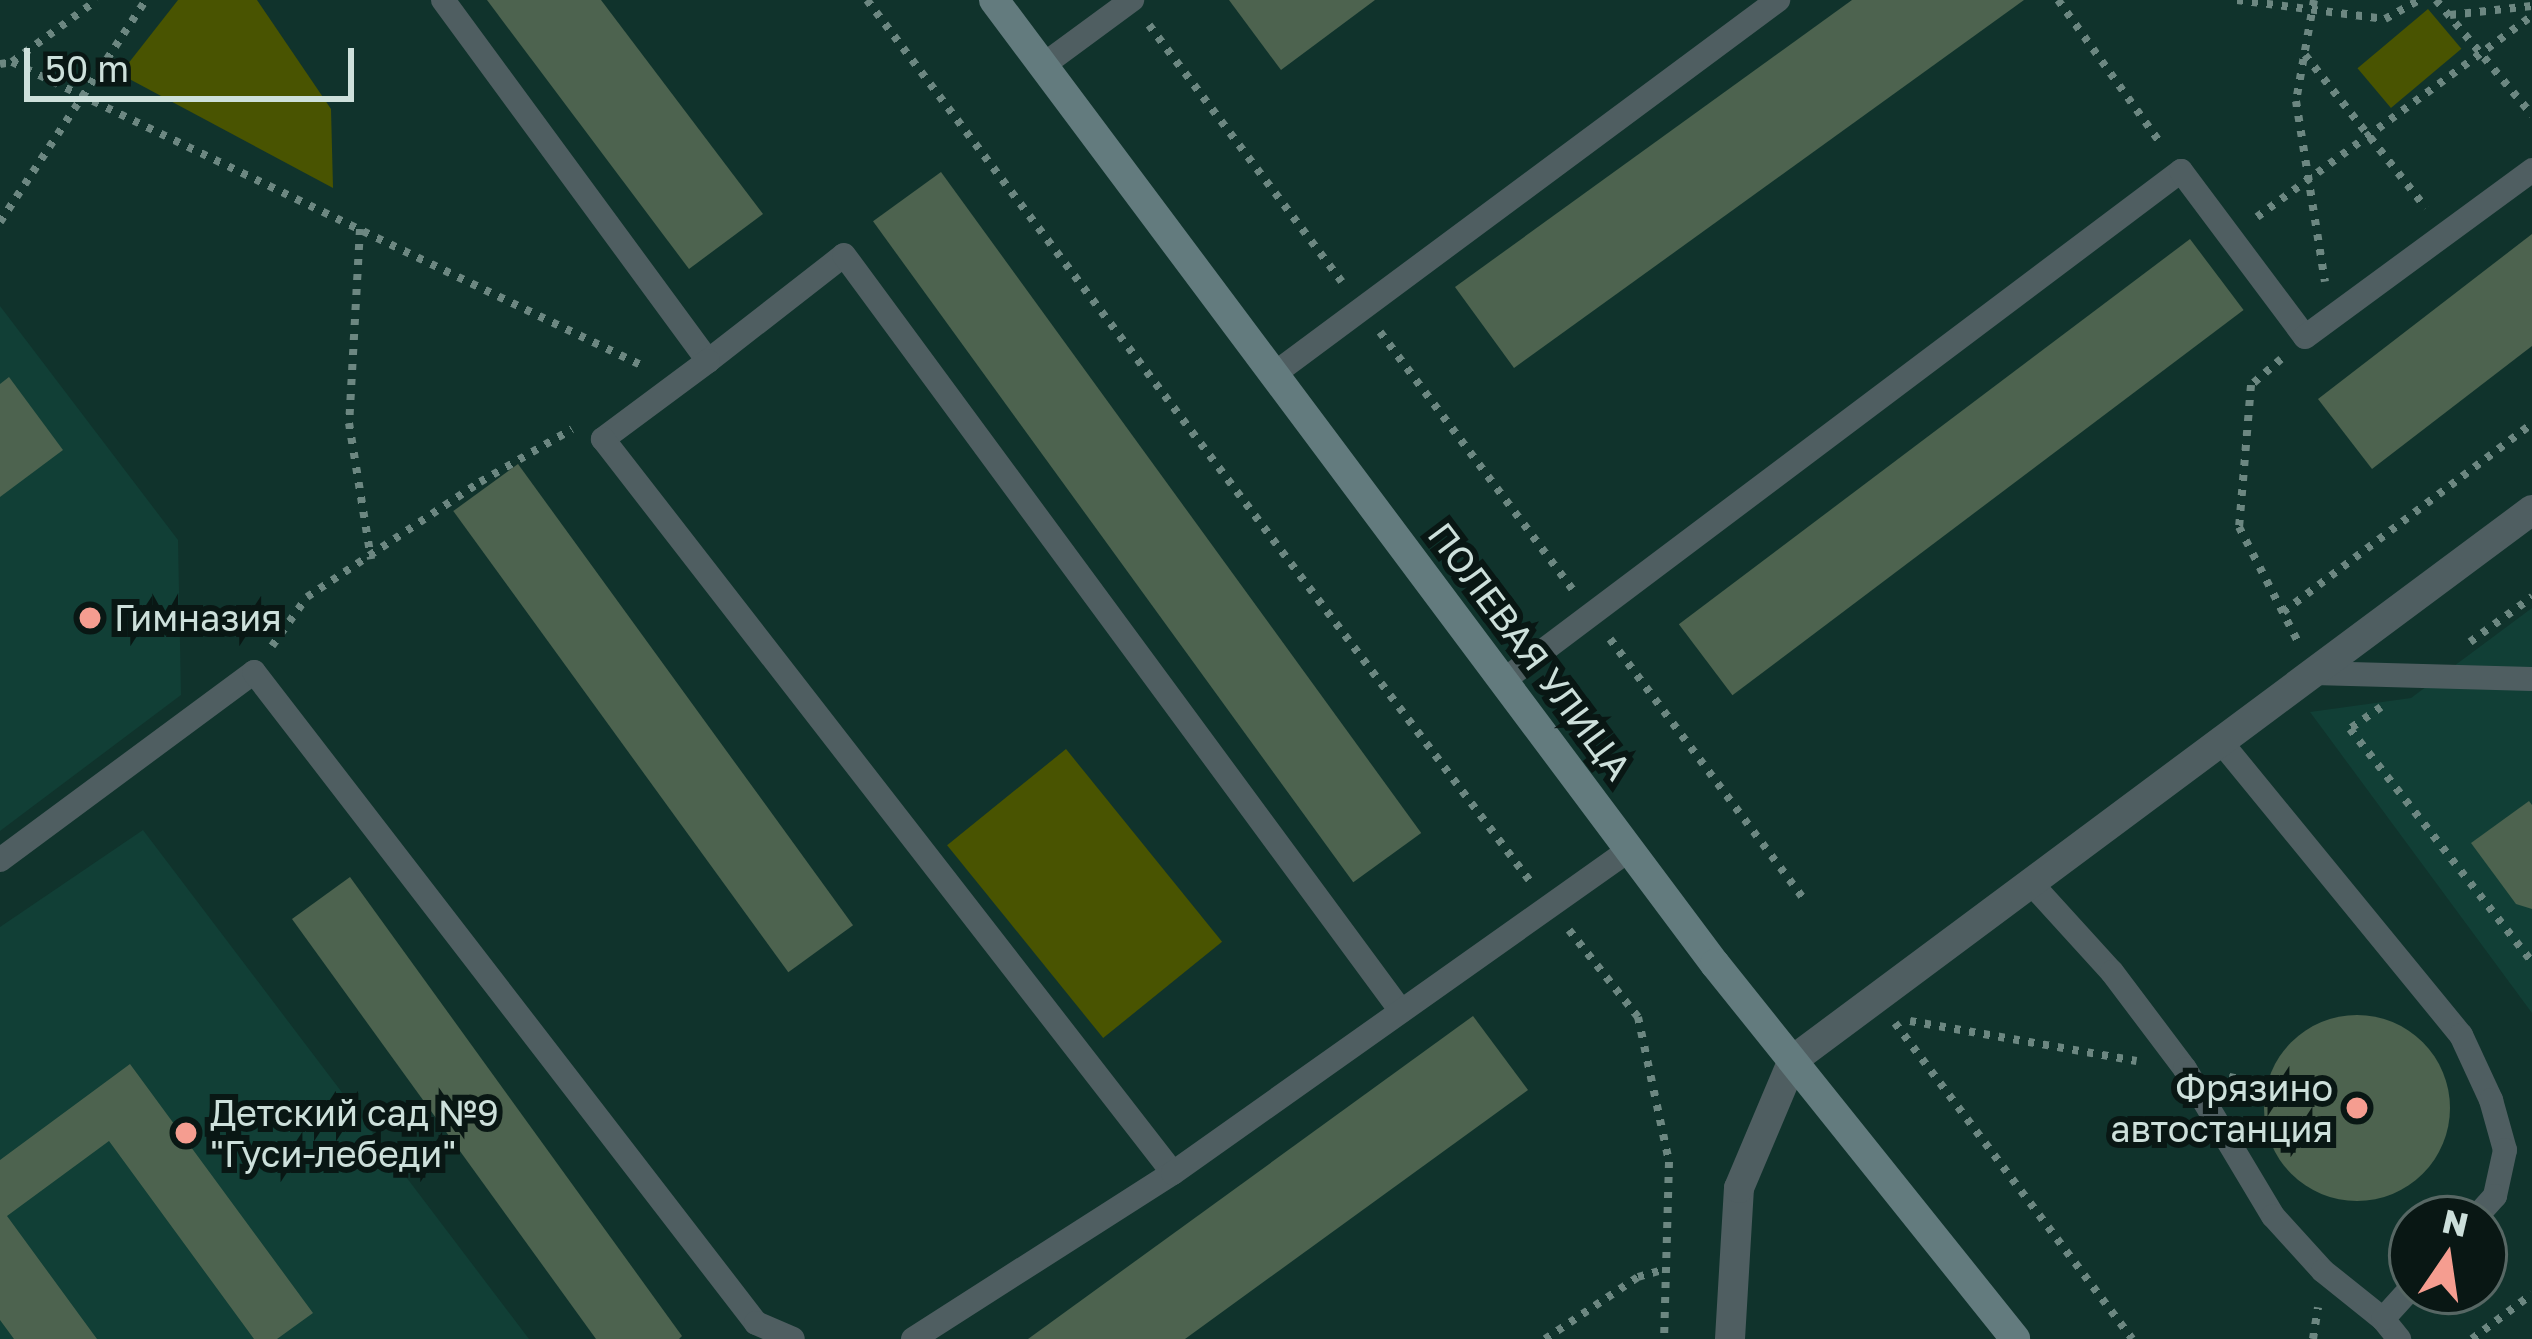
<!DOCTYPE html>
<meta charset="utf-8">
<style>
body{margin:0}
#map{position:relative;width:2532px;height:1339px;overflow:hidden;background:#10332c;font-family:"Golos Text",sans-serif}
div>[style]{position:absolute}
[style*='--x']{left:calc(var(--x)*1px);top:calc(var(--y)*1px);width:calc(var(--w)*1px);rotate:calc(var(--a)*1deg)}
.built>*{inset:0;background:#113f36}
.green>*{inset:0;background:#495401;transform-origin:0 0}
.building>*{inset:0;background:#4d634f;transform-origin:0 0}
.round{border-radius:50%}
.path>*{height:8px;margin-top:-4px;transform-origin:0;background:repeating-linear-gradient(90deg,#6c8781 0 6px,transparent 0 15px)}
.lane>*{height:24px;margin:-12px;padding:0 12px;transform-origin:12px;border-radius:12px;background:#4f5e61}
.street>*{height:30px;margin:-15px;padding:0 15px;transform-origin:15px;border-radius:15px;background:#4f5e61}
.secondary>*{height:30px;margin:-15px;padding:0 15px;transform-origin:15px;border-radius:15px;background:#637b7e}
.dots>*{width:33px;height:33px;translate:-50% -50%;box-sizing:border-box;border:6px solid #091714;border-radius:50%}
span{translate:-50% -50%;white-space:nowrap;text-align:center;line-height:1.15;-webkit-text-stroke:12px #091714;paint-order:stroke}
.poi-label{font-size:36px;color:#cde0db}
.left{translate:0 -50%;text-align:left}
.right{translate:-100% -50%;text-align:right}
.street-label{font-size:36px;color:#cde0db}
.north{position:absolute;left:2388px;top:1195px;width:120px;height:120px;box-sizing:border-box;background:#091714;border:3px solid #576764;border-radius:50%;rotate:13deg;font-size:33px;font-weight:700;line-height:48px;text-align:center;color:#cde0db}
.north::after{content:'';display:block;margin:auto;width:42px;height:54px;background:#f59d90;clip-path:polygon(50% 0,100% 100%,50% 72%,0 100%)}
.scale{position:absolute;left:24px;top:48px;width:330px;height:54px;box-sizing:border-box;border:6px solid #cde0db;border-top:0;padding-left:15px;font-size:36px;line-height:42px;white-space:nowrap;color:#cde0db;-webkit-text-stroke:9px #091714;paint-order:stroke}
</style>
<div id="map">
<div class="built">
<div style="clip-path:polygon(0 306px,178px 540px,181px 695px,0 831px)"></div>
<div style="clip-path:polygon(2532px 608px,2532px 1013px,2310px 712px,2411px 698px)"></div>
<div style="clip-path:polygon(143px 830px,529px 1339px,0 1339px,0 927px)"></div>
</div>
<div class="green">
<div style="clip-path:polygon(178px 0,257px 0,331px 109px,333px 188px,120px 74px)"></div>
<div style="left:2428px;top:9px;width:52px;height:92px;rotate:50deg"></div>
<div style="left:1066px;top:749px;width:248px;height:153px;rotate:51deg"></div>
</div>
<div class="building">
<div style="clip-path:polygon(487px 0,601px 0,763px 214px,689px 269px)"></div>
<div style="clip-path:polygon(1229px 0,1375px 0,1281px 70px)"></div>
<div style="clip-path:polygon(1852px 0,2024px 0,1514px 368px,1455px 287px)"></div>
<div style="left:941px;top:172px;width:817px;height:84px;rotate:54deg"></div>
<div style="clip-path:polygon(2532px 234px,2532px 346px,2372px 469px,2318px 399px)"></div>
<div style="left:2190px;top:239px;width:89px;height:640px;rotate:53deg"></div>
<div style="clip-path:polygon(9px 377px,63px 450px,0 497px,0 384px)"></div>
<div style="left:518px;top:464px;width:570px;height:80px;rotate:54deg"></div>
<div style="clip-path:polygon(2529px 801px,2532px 805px,2532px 909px,2516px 904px,2471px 843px)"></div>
<div style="clip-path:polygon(350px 877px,682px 1336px,679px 1339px,596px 1339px,292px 919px)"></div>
<div class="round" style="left:2264px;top:1015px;width:186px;height:186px"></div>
<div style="clip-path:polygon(1473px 1016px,1528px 1090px,1185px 1339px,1028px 1339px)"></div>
<div style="clip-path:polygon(130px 1064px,313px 1313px,277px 1339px,254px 1339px,109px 1141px,7px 1216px,97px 1339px,14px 1339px,0 1320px,0 1160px)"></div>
</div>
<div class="path">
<div style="--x:867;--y:0;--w:1103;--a:53.04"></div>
<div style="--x:2058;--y:0;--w:178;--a:54.4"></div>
<div style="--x:2237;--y:0;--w:149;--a:7.3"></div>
<div style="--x:2385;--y:19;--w:39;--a:-29"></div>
<div style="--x:2314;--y:0;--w:103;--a:100.1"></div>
<div style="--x:2296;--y:101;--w:183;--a:80.9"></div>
<div style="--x:2436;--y:0;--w:150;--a:50.1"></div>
<div style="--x:2450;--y:15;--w:82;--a:-6.3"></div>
<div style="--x:1149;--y:25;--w:321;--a:53.1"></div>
<div style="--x:2305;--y:55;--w:195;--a:51.7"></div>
<div style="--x:12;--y:62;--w:105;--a:-36.1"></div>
<div style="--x:0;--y:64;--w:12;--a:-9"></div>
<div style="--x:12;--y:62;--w:703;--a:25.73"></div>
<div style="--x:2257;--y:217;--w:341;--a:-36.2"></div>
<div style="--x:0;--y:222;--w:266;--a:-56.7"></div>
<div style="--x:360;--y:229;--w:194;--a:93.2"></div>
<div style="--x:349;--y:423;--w:138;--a:80.8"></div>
<div style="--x:1380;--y:332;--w:321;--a:53.2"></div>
<div style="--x:2281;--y:359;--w:40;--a:139"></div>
<div style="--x:2251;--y:385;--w:143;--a:94.8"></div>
<div style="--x:2239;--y:527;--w:127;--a:62.8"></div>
<div style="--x:2283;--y:612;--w:312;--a:-37.1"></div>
<div style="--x:1610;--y:639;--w:324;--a:53.3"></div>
<div style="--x:2470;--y:642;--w:77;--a:-36"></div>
<div style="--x:272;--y:646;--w:60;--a:-54.5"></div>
<div style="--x:307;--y:597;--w:208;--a:-33.6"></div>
<div style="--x:480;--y:482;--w:106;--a:-29.9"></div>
<div style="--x:2381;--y:707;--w:38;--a:145"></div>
<div style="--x:2350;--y:729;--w:296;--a:52"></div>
<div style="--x:1569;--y:930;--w:111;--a:51.6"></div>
<div style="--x:1638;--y:1017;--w:148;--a:77.9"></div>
<div style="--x:1669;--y:1162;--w:177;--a:91.6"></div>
<div style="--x:1910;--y:1021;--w:230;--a:10"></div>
<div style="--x:1895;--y:1023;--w:395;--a:53.1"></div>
<div style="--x:2229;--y:1077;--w:33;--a:11"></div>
<div style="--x:1545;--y:1339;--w:112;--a:-33.7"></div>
<div style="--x:1638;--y:1277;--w:29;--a:-16"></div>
<div style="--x:2313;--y:1339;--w:32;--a:-81"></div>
<div style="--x:2472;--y:1339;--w:75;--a:-36.9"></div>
</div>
<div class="lane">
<div style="--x:443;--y:0;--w:448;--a:53.7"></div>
<div style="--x:708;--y:361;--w:172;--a:-37.9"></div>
<div style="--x:844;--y:255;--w:939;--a:53.62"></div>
<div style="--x:1042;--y:66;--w:112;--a:-36.3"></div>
<div style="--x:708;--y:361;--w:131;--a:143.4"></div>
<div style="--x:603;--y:439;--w:929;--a:52.17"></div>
<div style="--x:1274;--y:374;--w:628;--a:-36.58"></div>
<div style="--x:2314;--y:673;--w:218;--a:1.6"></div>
<div style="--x:1504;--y:680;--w:847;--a:-36.94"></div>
<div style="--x:2181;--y:171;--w:207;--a:53.2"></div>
<div style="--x:2305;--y:337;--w:282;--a:-36.3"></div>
<div style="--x:2221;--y:742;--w:379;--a:50.7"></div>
<div style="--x:2461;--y:1035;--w:72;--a:65.2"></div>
<div style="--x:2491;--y:1100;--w:52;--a:74.4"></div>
<div style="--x:2505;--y:1150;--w:47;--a:102.3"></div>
<div style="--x:2495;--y:1196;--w:31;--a:132"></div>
<div style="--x:0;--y:860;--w:316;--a:-36.5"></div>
<div style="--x:254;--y:672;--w:822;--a:52.36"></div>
<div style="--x:756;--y:1323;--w:40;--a:23.4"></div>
<div style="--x:2030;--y:882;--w:122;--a:47.7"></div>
<div style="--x:2112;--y:972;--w:121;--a:53"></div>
<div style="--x:2185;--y:1069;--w:171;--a:59.1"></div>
<div style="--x:2273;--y:1216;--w:74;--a:47.7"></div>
<div style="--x:2323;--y:1271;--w:77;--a:38.7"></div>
<div style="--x:2383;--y:1319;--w:26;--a:51"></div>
<div style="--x:2383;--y:1319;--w:43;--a:-47.8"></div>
<div style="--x:913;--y:1339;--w:308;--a:-32.6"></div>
<div style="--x:1173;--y:1173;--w:559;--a:-35.31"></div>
</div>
<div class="street">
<div style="--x:1730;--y:1339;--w:151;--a:-86.6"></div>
<div style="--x:1739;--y:1188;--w:139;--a:-67.1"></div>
<div style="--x:1793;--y:1060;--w:921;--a:-36.66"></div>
</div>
<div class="secondary">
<div style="--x:994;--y:0;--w:1204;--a:53.21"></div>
<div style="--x:1715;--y:964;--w:480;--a:51.3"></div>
</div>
<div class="dots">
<div style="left:90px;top:618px;background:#f59d90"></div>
<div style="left:2357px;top:1108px;background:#f59d90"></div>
<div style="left:186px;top:1133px;background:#f59d90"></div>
</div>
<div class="poi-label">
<span class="left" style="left:114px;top:618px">Гимназия</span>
<span class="right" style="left:2333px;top:1108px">Фрязино<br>автостанция</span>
<span class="left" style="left:210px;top:1133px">Детский сад №9<br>"Гуси-лебеди"</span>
</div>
<div class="street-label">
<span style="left:1530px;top:651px;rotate:53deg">ПОЛЕВАЯ УЛИЦА</span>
</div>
<div class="north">N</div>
<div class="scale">50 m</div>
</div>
